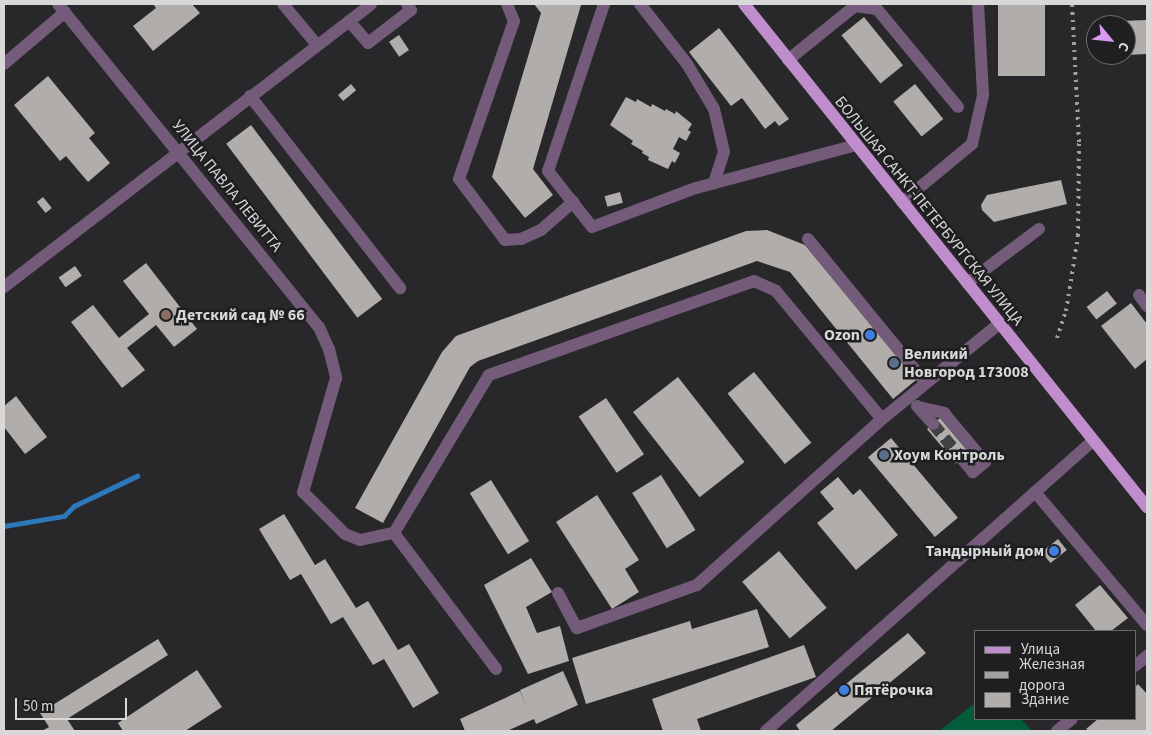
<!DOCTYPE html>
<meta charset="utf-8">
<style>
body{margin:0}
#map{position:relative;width:1151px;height:735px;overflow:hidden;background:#28282b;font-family:"Source Sans 3",sans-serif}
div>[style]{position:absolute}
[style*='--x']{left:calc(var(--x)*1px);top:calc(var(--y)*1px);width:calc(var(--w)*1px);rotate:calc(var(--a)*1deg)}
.green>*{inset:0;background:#005c39}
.stream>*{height:4.5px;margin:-2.25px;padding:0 2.25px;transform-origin:2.25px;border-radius:2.25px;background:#2c78b8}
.building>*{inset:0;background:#b0adab;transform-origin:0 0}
.minor-tunnel>*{height:12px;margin-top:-6px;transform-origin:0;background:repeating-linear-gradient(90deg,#424245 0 12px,transparent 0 18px)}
.minor>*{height:12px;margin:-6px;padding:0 6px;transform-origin:6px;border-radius:6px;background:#745b7a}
.major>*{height:12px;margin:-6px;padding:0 6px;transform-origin:6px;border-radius:6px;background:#c08dcc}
.rail>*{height:4px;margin-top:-2px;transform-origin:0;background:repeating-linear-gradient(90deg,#a1a1a2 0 2.5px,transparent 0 7.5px)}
.dots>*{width:14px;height:14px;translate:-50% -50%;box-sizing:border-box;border:2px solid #1f1f21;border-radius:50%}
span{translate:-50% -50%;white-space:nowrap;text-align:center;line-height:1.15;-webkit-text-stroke:5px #1f1f21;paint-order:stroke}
.street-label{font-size:16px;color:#d8d8d9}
.poi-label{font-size:16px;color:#d8d8d9;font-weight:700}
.left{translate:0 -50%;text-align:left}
.right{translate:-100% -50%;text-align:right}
.frame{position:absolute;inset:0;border:5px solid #d8d8d9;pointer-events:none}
.legend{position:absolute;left:974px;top:630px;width:162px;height:90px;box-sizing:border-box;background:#1f1f21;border:1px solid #69696b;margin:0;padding:6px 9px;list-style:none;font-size:15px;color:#d8d8d9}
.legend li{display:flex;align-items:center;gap:10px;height:25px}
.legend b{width:25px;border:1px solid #69696b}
.north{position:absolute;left:1086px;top:15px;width:50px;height:50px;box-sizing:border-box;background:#1f1f21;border:1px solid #69696b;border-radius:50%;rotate:118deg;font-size:14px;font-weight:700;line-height:20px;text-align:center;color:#d8d8d9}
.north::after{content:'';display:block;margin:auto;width:18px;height:22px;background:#dc99f4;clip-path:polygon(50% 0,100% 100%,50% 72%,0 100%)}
.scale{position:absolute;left:15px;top:698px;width:112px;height:22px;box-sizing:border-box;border:2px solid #d8d8d9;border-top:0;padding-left:6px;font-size:15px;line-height:18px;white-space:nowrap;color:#d8d8d9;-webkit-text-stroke:4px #1f1f21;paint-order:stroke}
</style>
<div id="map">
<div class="green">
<div style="clip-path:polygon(975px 703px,975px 719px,1021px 719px,1032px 731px,939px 731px)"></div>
</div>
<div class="stream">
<div style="--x:4;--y:526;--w:61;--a:-9.5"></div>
<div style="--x:64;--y:516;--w:14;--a:-45"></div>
<div style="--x:74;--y:506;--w:70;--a:-25.5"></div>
</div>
<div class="building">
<div style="clip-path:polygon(153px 4px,192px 4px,200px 13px,153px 51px,133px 26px,156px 8px)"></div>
<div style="clip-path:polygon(534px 4px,581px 5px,533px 169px,553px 195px,525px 218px,492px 177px,541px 13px)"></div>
<div style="left:998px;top:4px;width:47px;height:72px"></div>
<div style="left:864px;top:17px;width:62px;height:29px;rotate:51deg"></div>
<div style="clip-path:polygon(1147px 20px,1147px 54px,1126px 55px,1126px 25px,1096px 25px,1094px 44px,1094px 22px)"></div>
<div style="clip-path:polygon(719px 28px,789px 119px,779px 126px,775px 121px,765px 129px,742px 98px,731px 106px,689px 52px)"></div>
<div style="left:399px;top:35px;width:18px;height:12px;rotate:56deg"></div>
<div style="clip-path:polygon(48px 76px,95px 133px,89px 138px,110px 163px,88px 182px,66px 156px,60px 161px,14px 105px)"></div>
<div style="left:351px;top:84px;width:8px;height:17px;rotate:50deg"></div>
<div style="left:915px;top:84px;width:45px;height:28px;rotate:51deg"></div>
<div style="clip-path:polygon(626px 97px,636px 102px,637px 99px,651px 107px,652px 104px,665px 111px,666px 109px,675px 114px,676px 111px,692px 124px,688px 130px,691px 132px,686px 141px,679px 137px,673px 149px,680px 153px,675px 163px,672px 161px,668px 169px,648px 160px,649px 157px,642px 153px,643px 151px,631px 144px,633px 141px,610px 125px)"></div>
<div style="left:251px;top:125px;width:218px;height:31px;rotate:53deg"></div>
<div style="clip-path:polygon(1061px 180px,1067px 204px,994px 222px,982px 210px,981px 205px,987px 195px)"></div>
<div style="left:620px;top:192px;width:11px;height:16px;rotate:75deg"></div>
<div style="left:43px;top:197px;width:14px;height:8px;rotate:51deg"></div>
<div style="clip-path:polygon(767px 230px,805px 245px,916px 380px,893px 399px,790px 272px,757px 261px,478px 361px,470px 367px,383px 523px,355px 508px,442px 352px,456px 336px,746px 231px)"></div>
<div style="clip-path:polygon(146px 263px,197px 329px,174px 347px,156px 325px,127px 348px,145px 370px,122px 388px,71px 322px,93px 305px,119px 338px,149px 314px,123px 281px)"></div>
<div style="left:75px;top:266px;width:12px;height:20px;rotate:55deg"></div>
<div style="left:1107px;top:291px;width:16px;height:26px;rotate:52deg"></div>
<div style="clip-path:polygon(1131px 303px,1147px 324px,1147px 359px,1135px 369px,1101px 326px)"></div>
<div style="left:754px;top:372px;width:91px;height:34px;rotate:51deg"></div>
<div style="left:678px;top:377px;width:108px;height:57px;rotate:52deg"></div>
<div style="clip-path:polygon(16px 396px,47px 437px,25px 454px,4px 427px,4px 406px)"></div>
<div style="left:606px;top:398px;width:68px;height:33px;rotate:56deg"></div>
<div style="left:940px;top:418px;width:45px;height:17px;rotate:50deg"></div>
<div style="left:891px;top:438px;width:104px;height:30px;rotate:50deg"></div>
<div style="left:661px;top:475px;width:65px;height:34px;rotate:58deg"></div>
<div style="clip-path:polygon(838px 477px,853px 495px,860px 489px,898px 535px,856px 570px,817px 523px,834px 509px,820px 492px)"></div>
<div style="left:491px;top:480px;width:72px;height:25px;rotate:58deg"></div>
<div style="clip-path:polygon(597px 495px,639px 560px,625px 569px,639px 592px,612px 609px,556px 522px)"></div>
<div style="clip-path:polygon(284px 514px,315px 565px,325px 559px,356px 608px,368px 601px,398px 650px,409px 644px,439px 693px,413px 708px,384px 659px,373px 665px,343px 617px,331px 624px,301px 574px,290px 580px,259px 529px)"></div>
<div style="left:1058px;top:539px;width:14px;height:21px;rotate:51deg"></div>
<div style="left:779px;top:551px;width:74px;height:48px;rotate:50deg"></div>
<div style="clip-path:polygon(531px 558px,552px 592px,526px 607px,537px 633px,560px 626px,569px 661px,528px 674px,484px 585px)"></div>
<div style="clip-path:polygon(1100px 585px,1128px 618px,1111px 631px,1096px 631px,1075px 605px)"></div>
<div style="clip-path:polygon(757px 609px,769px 647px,586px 704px,572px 658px,690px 621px,692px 629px)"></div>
<div style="clip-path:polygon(908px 633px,926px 653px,831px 731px,800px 731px,796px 725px)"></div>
<div style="clip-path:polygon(158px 639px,168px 655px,67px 719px,75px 731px,42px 731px,49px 727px,40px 713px)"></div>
<div style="clip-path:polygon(804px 645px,816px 677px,697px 719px,701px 731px,663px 731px,652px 699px)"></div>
<div style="clip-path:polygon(197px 670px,222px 707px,185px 731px,123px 731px,118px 723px)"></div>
<div style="clip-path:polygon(563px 671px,578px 705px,536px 724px,534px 719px,507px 731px,465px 731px,460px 719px,520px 691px,527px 708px,520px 690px)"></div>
<div style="clip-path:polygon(1138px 684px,1147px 694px,1147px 731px,1089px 731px,1086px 729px,1098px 719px,1135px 719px,1135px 687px)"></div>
</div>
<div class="minor-tunnel">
<div style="--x:933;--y:424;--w:45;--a:50.4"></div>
</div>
<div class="minor">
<div style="--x:58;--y:4;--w:415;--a:51.1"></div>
<div style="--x:319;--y:327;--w:24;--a:66"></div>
<div style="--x:329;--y:349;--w:30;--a:76"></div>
<div style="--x:336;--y:378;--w:119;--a:106.1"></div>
<div style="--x:303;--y:492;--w:59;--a:45"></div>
<div style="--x:345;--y:534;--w:16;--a:22"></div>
<div style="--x:360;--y:540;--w:35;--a:-12"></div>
<div style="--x:394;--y:533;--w:184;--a:-59"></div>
<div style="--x:489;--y:375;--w:281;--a:-19.5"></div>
<div style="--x:754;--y:281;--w:24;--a:24"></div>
<div style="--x:776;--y:291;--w:166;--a:50.4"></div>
<div style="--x:283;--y:4;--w:53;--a:50.3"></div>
<div style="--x:507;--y:4;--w:18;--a:68"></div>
<div style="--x:514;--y:21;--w:167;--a:109.2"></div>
<div style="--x:459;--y:179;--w:76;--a:53"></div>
<div style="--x:505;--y:240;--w:16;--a:-4"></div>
<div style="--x:521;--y:239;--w:22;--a:-24"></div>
<div style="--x:541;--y:230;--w:43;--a:-41.2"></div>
<div style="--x:604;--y:4;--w:176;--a:108.5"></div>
<div style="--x:548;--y:171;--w:71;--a:51.8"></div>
<div style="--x:592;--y:227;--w:111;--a:-20.6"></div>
<div style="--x:696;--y:188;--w:166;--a:-15"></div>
<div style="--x:640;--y:4;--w:76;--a:51.9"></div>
<div style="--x:687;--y:64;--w:52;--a:59"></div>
<div style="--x:714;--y:109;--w:44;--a:76.9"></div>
<div style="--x:724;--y:152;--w:33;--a:108"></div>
<div style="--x:349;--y:21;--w:29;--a:49"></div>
<div style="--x:368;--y:43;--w:54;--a:-37.5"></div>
<div style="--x:411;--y:10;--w:7;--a:-124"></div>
<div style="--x:788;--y:60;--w:86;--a:-38.9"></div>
<div style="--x:855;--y:6;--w:22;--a:8"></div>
<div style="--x:877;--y:9;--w:127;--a:50.4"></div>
<div style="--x:4;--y:64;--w:80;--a:-40.4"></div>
<div style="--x:250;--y:96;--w:244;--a:52"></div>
<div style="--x:902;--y:202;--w:91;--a:-39.6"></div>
<div style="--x:972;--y:144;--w:50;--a:-77.3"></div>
<div style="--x:983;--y:95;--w:91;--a:-93.1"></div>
<div style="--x:808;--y:239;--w:186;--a:50.7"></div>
<div style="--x:967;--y:283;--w:90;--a:-36.9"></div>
<div style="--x:4;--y:287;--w:463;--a:-37.6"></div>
<div style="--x:1139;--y:295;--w:14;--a:54"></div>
<div style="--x:917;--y:406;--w:24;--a:48"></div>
<div style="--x:919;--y:407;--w:26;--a:13"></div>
<div style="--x:944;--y:413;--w:64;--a:50.1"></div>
<div style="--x:985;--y:462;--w:16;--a:140"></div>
<div style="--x:973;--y:472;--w:17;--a:-130"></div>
<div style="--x:1035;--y:492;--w:174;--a:49.9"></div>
<div style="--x:394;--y:533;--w:170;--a:53.1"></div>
<div style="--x:558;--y:593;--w:40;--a:62"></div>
<div style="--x:577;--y:628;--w:127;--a:-19.7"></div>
<div style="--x:697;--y:585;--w:249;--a:-41.9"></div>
<div style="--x:882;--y:419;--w:151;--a:-39.1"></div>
<div style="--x:1135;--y:666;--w:16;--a:-40"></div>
<div style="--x:766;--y:731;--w:437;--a:-41.6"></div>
<div style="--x:1057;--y:731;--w:19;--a:-39"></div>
</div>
<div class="major">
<div style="--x:744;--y:4;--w:645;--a:51.3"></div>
</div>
<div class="rail">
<div style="--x:1057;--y:338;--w:28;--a:-72"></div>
<div style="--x:1066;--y:311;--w:76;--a:-80.9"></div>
<div style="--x:1078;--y:236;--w:94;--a:-89.4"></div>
<div style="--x:1079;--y:142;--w:138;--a:-92.9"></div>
</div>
<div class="dots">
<div style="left:166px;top:315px;background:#8d6e63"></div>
<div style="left:870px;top:335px;background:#3f7fe0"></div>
<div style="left:894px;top:363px;background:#5c6f8a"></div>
<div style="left:884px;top:455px;background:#5c6f8a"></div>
<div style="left:1054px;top:551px;background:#3f7fe0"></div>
<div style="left:844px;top:690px;background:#3f7fe0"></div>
</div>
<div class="street-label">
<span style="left:227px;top:186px;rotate:51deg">УЛИЦА ПАВЛА ЛЕВИТТА</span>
<span style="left:929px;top:211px;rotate:51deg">БОЛЬШАЯ САНКТ-ПЕТЕРБУРГСКАЯ УЛИЦА</span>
</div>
<div class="poi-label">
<span class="left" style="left:176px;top:315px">Детский сад № 66</span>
<span class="right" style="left:860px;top:335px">Ozon</span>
<span class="left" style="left:904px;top:363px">Великий<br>Новгород 173008</span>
<span class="left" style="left:894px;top:455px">Хоум Контроль</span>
<span class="right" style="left:1044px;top:551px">Тандырный дом</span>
<span class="left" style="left:854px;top:690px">Пятёрочка</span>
</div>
<div class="frame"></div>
<ul class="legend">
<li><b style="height:6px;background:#c08dcc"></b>Улица</li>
<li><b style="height:6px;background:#a1a1a2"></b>Железная дорога</li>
<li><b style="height:14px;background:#b0adab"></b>Здание</li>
</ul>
<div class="north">С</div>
<div class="scale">50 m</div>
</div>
